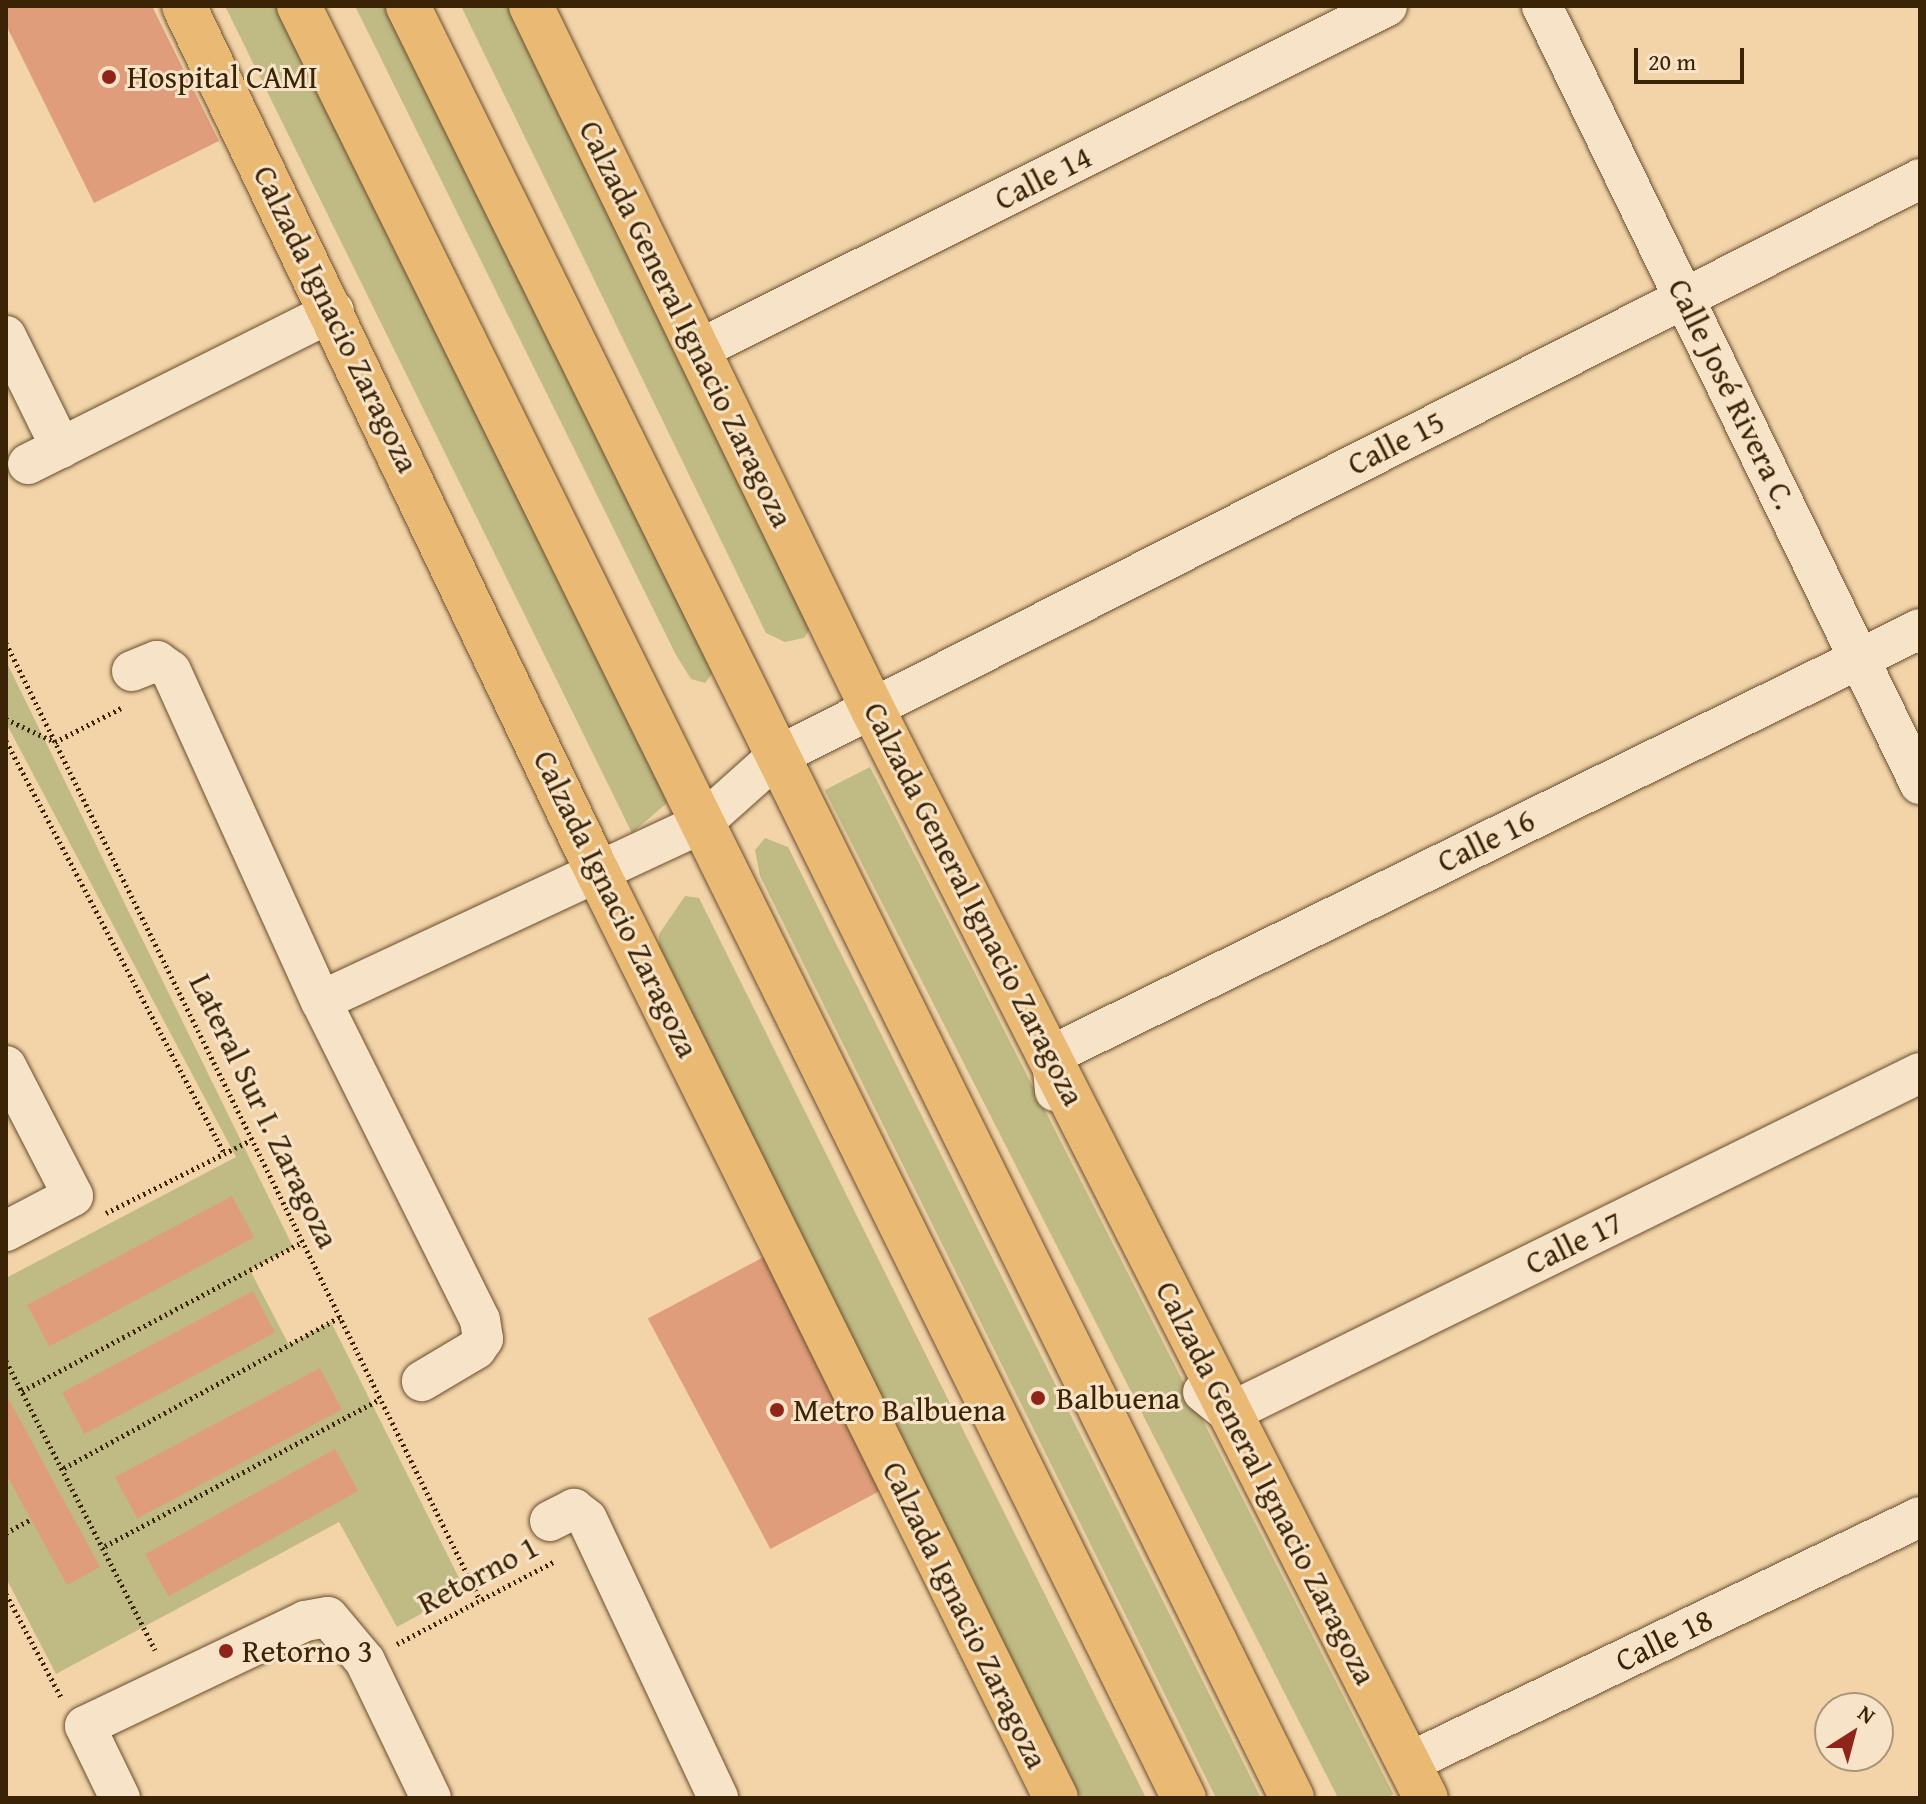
<!DOCTYPE html>
<meta charset="utf-8">
<style>
body{margin:0}
#map{position:relative;width:1926px;height:1804px;overflow:hidden;background:#f3d4a9;font-family:"Gentium Book Plus",serif}
div>[style]{position:absolute}
[style*='--x']{left:calc(var(--x)*1px);top:calc(var(--y)*1px);width:calc(var(--w)*1px);rotate:calc(var(--a)*1deg)}
.green>*{inset:0;background:#c0bb84;transform-origin:0 0}
.building>*{inset:0;background:#df9d7b;transform-origin:0 0}
.path>*{height:5px;margin-top:-2.5px;transform-origin:0;background:repeating-linear-gradient(90deg,#3b2305 0 2px,transparent 0 6px)}
.roads{filter:drop-shadow(0 0 2px #694f2e) drop-shadow(0 0 2px #694f2e)}
.minor>*{height:40px;margin:-20px;padding:0 20px;transform-origin:20px;border-radius:20px;background:#f7e3c7}
.major>*{height:44px;margin:-22px;padding:0 22px;transform-origin:22px;border-radius:22px;background:#eaba74}
.dots>*{width:22px;height:22px;translate:-50% -50%;box-sizing:border-box;border:4px solid #f7e3c7;border-radius:50%}
span{translate:-50% -50%;white-space:nowrap;text-align:center;line-height:1.15;-webkit-text-stroke:6px #f7e3c7;paint-order:stroke}
.poi-label{font-size:32px;color:#3b2305}
.left{translate:0 -50%;text-align:left}
.street-label{font-size:32px;color:#3b2305}
.frame{position:absolute;inset:0;border:8px solid #3b2305;pointer-events:none}
.north{position:absolute;left:1814px;top:1692px;width:80px;height:80px;box-sizing:border-box;background:#f7e3c7;border:2px solid #ac9679;border-radius:50%;rotate:36deg;font-size:22px;font-weight:700;line-height:32px;text-align:center;color:#3b2305}
.north::after{content:'';display:block;margin:auto;width:28px;height:36px;background:#8f2418;clip-path:polygon(50% 0,100% 100%,50% 72%,0 100%)}
.scale{position:absolute;left:1634px;top:48px;width:110px;height:36px;box-sizing:border-box;border:4px solid #3b2305;border-top:0;padding-left:10px;font-size:24px;line-height:28px;white-space:nowrap;color:#3b2305;-webkit-text-stroke:6px #f7e3c7;paint-order:stroke}
</style>
<div id="map">
<div class="green">
<div style="clip-path:polygon(225px 6px,298px 6px,674px 797px,632px 833px)"></div>
<div style="clip-path:polygon(355px 6px,398px 6px,717px 667px,705px 683px,691px 679px,676px 655px)"></div>
<div style="clip-path:polygon(461px 6px,516px 6px,814px 623px,804px 638px,785px 642px,766px 633px)"></div>
<div style="clip-path:polygon(6px 661px,293px 1247px,250px 1270px,289px 1345px,331px 1322px,465px 1590px,397px 1627px,339px 1522px,56px 1674px,6px 1578px,6px 1278px,236px 1157px,6px 723px)"></div>
<div style="left:870px;top:767px;width:1153px;height:51px;rotate:63deg"></div>
<div style="clip-path:polygon(765px 838px,788px 847px,1261px 1798px,1216px 1798px,760px 876px,755px 850px)"></div>
<div style="clip-path:polygon(685px 896px,699px 898px,1146px 1798px,1081px 1798px,658px 960px,659px 934px)"></div>
</div>
<div class="building">
<div style="clip-path:polygon(6px 6px,152px 6px,219px 141px,94px 203px,6px 25px)"></div>
<div style="left:232px;top:1196px;width:47px;height:232px;rotate:62deg"></div>
<div style="left:775px;top:1251px;width:261px;height:144px;rotate:62deg"></div>
<div style="left:253px;top:1291px;width:47px;height:216px;rotate:62deg"></div>
<div style="left:320px;top:1368px;width:47px;height:232px;rotate:62deg"></div>
<div style="clip-path:polygon(6px 1394px,100px 1567px,67px 1585px,6px 1474px)"></div>
<div style="left:335px;top:1449px;width:48px;height:217px;rotate:61deg"></div>
</div>
<div class="path">
<div style="--x:6;--y:643;--w:1068;--a:63.65"></div>
<div style="--x:6;--y:719;--w:54;--a:25.1"></div>
<div style="--x:55;--y:742;--w:76;--a:-27.2"></div>
<div style="--x:6;--y:741;--w:467;--a:62.1"></div>
<div style="--x:106;--y:1213;--w:162;--a:-26.7"></div>
<div style="--x:6;--y:1361;--w:325;--a:62.7"></div>
<div style="--x:22;--y:1391;--w:317;--a:-28"></div>
<div style="--x:64;--y:1468;--w:315;--a:-28.7"></div>
<div style="--x:6;--y:1533;--w:29;--a:-29"></div>
<div style="--x:105;--y:1546;--w:312;--a:-28.1"></div>
<div style="--x:6;--y:1594;--w:119;--a:61.9"></div>
<div style="--x:397;--y:1644;--w:178;--a:-27.7"></div>
</div>
<div class="roads">
<div class="minor">
<div style="--x:1542;--y:6;--w:865;--a:64.09"></div>
<div style="--x:6;--y:336;--w:125;--a:63.8"></div>
<div style="--x:698;--y:350;--w:770;--a:-26.53"></div>
<div style="--x:28;--y:464;--w:342;--a:-26.6"></div>
<div style="--x:132;--y:671;--w:27;--a:-22"></div>
<div style="--x:157;--y:661;--w:17;--a:36"></div>
<div style="--x:171;--y:671;--w:362;--a:65.6"></div>
<div style="--x:321;--y:1001;--w:356;--a:63.5"></div>
<div style="--x:480;--y:1320;--w:19;--a:81"></div>
<div style="--x:483;--y:1339;--w:12;--a:125"></div>
<div style="--x:476;--y:1349;--w:63;--a:149.3"></div>
<div style="--x:321;--y:1001;--w:419;--a:-25"></div>
<div style="--x:701;--y:824;--w:101;--a:-41.8"></div>
<div style="--x:776;--y:757;--w:1282;--a:-26.8"></div>
<div style="--x:6;--y:1066;--w:146;--a:62.7"></div>
<div style="--x:73;--y:1196;--w:76;--a:152.4"></div>
<div style="--x:1055;--y:1091;--w:36;--a:-95"></div>
<div style="--x:1052;--y:1055;--w:967;--a:-26.14"></div>
<div style="--x:1203;--y:1392;--w:33;--a:39"></div>
<div style="--x:1229;--y:1413;--w:770;--a:-26.2"></div>
<div style="--x:550;--y:1521;--w:27;--a:-27"></div>
<div style="--x:574;--y:1509;--w:16;--a:38"></div>
<div style="--x:587;--y:1519;--w:308;--a:64.8"></div>
<div style="--x:1408;--y:1763;--w:568;--a:-25.66"></div>
<div style="--x:120;--y:1798;--w:80;--a:-115.9"></div>
<div style="--x:85;--y:1726;--w:244;--a:-25.5"></div>
<div style="--x:305;--y:1621;--w:23;--a:-10"></div>
<div style="--x:328;--y:1617;--w:57;--a:49.9"></div>
<div style="--x:365;--y:1661;--w:152;--a:64.3"></div>
</div>
<div class="major">
<div style="--x:184;--y:6;--w:961;--a:64.48"></div>
<div style="--x:598;--y:873;--w:1032;--a:63.66"></div>
<div style="--x:299;--y:6;--w:1999;--a:63.72"></div>
<div style="--x:408;--y:6;--w:1998;--a:63.74"></div>
<div style="--x:531;--y:6;--w:783;--a:64.09"></div>
<div style="--x:873;--y:710;--w:1220;--a:63.06"></div>
</div>
</div>
<div class="dots">
<div style="left:109px;top:77px;background:#8f2418"></div>
<div style="left:1038px;top:1398px;background:#8f2418"></div>
<div style="left:777px;top:1410px;background:#8f2418"></div>
<div style="left:226px;top:1651px;background:#8f2418"></div>
</div>
<div class="poi-label">
<span class="left" style="left:127px;top:77px">Hospital CAMI</span>
<span class="left" style="left:1056px;top:1398px">Balbuena</span>
<span class="left" style="left:793px;top:1410px">Metro Balbuena</span>
<span class="left" style="left:242px;top:1651px">Retorno 3</span>
</div>
<div class="street-label">
<span style="left:1043px;top:178px;rotate:-27deg">Calle 14</span>
<span style="left:336px;top:319px;rotate:64deg">Calzada Ignacio Zaragoza</span>
<span style="left:686px;top:324px;rotate:64deg">Calzada General Ignacio Zaragoza</span>
<span style="left:1732px;top:394px;rotate:64deg">Calle José Rivera C.</span>
<span style="left:1396px;top:443px;rotate:-27deg">Calle 15</span>
<span style="left:1486px;top:841px;rotate:-26deg">Calle 16</span>
<span style="left:616px;top:904px;rotate:64deg">Calzada Ignacio Zaragoza</span>
<span style="left:974px;top:904px;rotate:63deg">Calzada General Ignacio Zaragoza</span>
<span style="left:264px;top:1111px;rotate:64deg">Lateral Sur I. Zaragoza</span>
<span style="left:1574px;top:1243px;rotate:-26deg">Calle 17</span>
<span style="left:1266px;top:1483px;rotate:63deg">Calzada General Ignacio Zaragoza</span>
<span style="left:478px;top:1575px;rotate:-28deg">Retorno 1</span>
<span style="left:965px;top:1615px;rotate:64deg">Calzada Ignacio Zaragoza</span>
<span style="left:1664px;top:1640px;rotate:-26deg">Calle 18</span>
</div>
<div class="frame"></div>
<div class="north">N</div>
<div class="scale">20 m</div>
</div>
